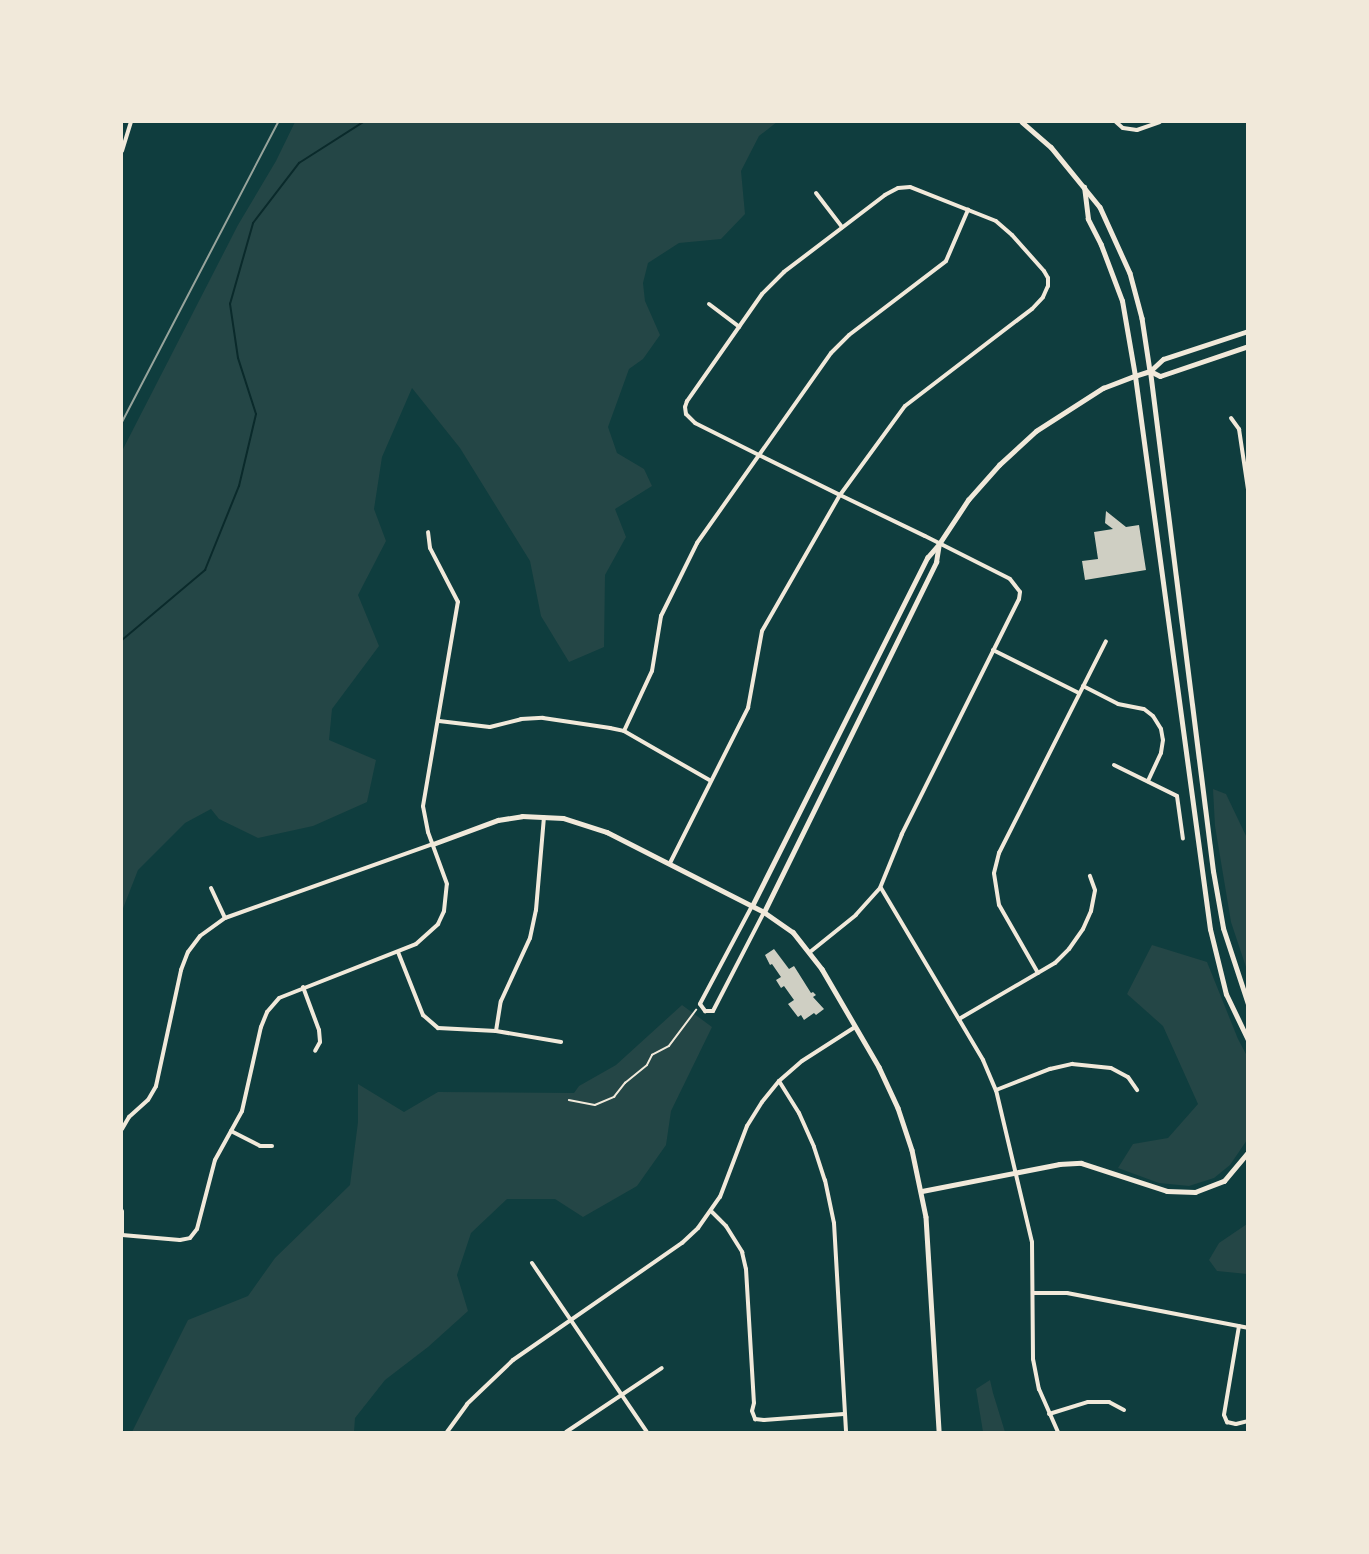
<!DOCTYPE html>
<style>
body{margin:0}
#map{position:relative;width:1369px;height:1554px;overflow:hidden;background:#0f3d3e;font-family:"Open Sans",sans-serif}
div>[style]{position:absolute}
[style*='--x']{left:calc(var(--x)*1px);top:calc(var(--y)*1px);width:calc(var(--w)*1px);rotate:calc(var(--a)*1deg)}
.green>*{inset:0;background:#244646}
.stream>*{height:2px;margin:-1px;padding:0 1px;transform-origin:1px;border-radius:1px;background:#0a2a2b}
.building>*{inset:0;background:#cfcfc3}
.path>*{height:1.5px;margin:-0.75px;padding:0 0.75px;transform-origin:0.75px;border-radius:0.75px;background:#f1e9da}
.minor>*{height:4px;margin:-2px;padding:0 2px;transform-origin:2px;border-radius:2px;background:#f1e9da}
.tertiary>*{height:4.5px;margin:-2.25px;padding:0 2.25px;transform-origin:2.25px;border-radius:2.25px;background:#f1e9da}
.secondary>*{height:5px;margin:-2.5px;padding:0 2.5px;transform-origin:2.5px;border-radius:2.5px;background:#f1e9da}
.rail>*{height:2px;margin:-1px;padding:0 1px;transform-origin:1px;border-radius:1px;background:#97a49c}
span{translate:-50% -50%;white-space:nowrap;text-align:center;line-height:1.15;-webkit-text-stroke:6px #f1e9da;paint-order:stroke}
.frame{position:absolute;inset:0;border:123px solid #f1e9da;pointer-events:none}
</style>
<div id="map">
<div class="green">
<div style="clip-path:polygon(295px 122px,777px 122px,759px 136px,741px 171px,745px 214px,721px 239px,679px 243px,648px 263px,643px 283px,645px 301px,660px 335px,643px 359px,629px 369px,608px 427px,617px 453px,644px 469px,652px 486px,615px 509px,626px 537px,605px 575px,604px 647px,569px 662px,541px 616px,530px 561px,460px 448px,412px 388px,382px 457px,374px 509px,386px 541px,358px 595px,379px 646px,332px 709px,329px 740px,376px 760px,367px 802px,313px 826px,258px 838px,219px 819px,211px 809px,185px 823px,138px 870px,122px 911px,122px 451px,238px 225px,276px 161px)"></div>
<div style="clip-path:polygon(1213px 789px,1226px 794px,1247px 838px,1247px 970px,1231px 922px,1215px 826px)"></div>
<div style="clip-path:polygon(1152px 945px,1207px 962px,1238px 1039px,1247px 1056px,1247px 1140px,1230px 1165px,1214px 1178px,1189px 1186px,1159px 1183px,1118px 1168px,1133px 1144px,1168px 1138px,1198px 1104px,1163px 1026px,1127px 994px)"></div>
<div style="clip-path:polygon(682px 1005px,712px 1027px,671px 1111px,666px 1145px,637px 1186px,583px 1217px,555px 1199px,507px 1199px,471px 1233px,457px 1275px,468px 1311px,428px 1347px,385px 1380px,355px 1418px,354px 1432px,132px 1432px,188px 1320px,248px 1296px,275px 1258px,350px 1185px,358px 1122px,358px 1084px,404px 1112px,438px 1092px,574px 1093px,579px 1086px,616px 1065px)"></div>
<div style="clip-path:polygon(1247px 1224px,1247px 1274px,1217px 1271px,1209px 1260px,1219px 1243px)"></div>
<div style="clip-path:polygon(990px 1380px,993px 1393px,1005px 1432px,983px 1432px,976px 1389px)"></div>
</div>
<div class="stream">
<div style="--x:122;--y:640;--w:109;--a:-40.1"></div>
<div style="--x:205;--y:570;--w:91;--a:-68"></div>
<div style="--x:239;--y:486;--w:74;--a:-76.7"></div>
<div style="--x:256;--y:414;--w:59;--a:-107.8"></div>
<div style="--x:238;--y:358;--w:55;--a:-98.4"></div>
<div style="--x:230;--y:304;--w:84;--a:-74.1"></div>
<div style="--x:253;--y:223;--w:76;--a:-52.5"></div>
<div style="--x:299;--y:163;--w:76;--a:-32.6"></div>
</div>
<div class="building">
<div style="clip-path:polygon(1106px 511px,1126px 527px,1139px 525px,1146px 570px,1085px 580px,1082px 561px,1098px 559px,1094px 532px,1113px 529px,1105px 523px)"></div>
<div style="clip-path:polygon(774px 949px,789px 969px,794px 966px,811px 993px,813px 992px,816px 995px,813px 997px,824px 1009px,816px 1015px,814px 1013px,804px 1020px,801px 1015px,798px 1017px,788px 1004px,794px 1000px,784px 986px,781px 988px,776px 980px,781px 977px,772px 964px,770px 965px,765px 955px)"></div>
</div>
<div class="path">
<div style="--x:569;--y:1100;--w:26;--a:11"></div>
<div style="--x:595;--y:1105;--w:21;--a:-23"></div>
<div style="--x:614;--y:1097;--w:18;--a:-52"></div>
<div style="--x:625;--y:1083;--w:28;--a:-39"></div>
<div style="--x:647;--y:1065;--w:11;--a:-63"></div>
<div style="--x:652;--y:1055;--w:19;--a:-28"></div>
<div style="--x:669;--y:1046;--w:45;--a:-53.1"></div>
</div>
<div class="minor">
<div style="--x:1116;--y:122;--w:9;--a:41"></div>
<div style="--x:1123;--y:128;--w:14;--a:8"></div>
<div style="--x:1137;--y:130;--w:24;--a:-19"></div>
<div style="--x:122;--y:151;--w:30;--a:-73"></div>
<div style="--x:816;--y:193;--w:43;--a:52.6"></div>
<div style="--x:709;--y:304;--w:38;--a:37"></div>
<div style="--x:1231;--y:418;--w:14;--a:54"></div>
<div style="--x:1239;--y:429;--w:61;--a:81.5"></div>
<div style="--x:993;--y:650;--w:96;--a:26.6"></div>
<div style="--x:1083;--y:686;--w:39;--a:27"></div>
<div style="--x:1118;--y:704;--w:26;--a:11"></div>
<div style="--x:1144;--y:709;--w:11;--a:38"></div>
<div style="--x:1153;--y:716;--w:15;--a:58"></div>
<div style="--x:1161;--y:729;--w:11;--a:80"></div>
<div style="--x:1163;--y:740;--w:13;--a:99"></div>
<div style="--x:1161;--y:753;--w:31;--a:115"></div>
<div style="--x:439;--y:721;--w:51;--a:6.7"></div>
<div style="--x:490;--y:727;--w:32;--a:-14"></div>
<div style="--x:521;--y:719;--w:22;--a:-3"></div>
<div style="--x:543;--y:718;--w:68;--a:8.5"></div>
<div style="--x:610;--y:728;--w:14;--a:12"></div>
<div style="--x:624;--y:731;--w:100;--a:29.9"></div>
<div style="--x:624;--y:731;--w:66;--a:-65"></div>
<div style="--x:652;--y:671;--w:56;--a:-80.7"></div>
<div style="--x:661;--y:616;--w:81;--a:-63.7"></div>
<div style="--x:697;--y:543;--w:232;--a:-54.8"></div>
<div style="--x:831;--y:353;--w:25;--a:-45"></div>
<div style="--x:849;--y:335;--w:122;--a:-37.3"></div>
<div style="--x:946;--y:261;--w:56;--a:-66.7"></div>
<div style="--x:1114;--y:765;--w:70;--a:26.2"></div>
<div style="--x:1177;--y:796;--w:43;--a:82.1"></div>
<div style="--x:670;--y:863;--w:174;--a:-63.3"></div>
<div style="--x:748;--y:708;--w:78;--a:-79.7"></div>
<div style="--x:762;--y:631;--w:157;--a:-60.2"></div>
<div style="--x:840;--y:495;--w:110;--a:-53.9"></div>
<div style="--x:905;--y:406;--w:160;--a:-37.4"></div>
<div style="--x:1032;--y:309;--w:16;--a:-47"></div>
<div style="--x:1043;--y:297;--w:12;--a:-66"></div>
<div style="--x:1048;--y:286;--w:8;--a:-90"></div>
<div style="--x:1048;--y:278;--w:8;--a:-120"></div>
<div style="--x:1044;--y:271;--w:48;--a:-131.6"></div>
<div style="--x:1012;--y:235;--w:21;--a:-139"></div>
<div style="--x:996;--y:221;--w:92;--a:-158.4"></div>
<div style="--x:910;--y:187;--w:12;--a:175"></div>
<div style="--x:898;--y:188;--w:15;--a:152"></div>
<div style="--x:885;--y:195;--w:127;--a:142.7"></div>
<div style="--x:784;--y:272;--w:31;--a:135"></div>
<div style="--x:762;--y:294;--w:131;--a:125"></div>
<div style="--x:687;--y:401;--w:6;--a:108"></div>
<div style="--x:685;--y:407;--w:7;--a:82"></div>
<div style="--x:686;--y:414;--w:13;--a:45"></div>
<div style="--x:695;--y:423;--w:72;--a:26.6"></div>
<div style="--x:759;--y:455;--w:90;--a:26.3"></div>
<div style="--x:840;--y:495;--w:94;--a:25.8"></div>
<div style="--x:925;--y:536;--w:95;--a:26.8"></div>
<div style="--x:1010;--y:579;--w:16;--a:52"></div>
<div style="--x:1020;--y:592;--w:7;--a:98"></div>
<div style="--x:1019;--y:599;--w:263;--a:116.5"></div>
<div style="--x:902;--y:834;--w:58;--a:112.2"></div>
<div style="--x:880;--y:888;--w:36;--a:132"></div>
<div style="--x:856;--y:915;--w:59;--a:141.2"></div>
<div style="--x:211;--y:888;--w:33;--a:65"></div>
<div style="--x:881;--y:888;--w:200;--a:59.3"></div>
<div style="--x:983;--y:1060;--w:33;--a:67"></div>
<div style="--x:996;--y:1090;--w:156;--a:76.7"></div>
<div style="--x:1032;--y:1242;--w:117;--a:89.5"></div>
<div style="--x:1033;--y:1359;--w:31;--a:79"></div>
<div style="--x:1039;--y:1389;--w:47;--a:66.2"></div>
<div style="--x:752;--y:906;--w:111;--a:118"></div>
<div style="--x:700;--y:1004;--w:9;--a:54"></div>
<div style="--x:705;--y:1011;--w:8;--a:0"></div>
<div style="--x:713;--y:1011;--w:111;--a:-62.7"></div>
<div style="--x:398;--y:952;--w:68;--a:68.4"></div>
<div style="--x:423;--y:1015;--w:20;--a:41"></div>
<div style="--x:438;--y:1028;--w:58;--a:3"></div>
<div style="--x:496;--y:1031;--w:66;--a:9.6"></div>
<div style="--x:1038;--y:973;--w:78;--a:-119.8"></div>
<div style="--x:999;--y:905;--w:32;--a:-99"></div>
<div style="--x:994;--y:873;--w:21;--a:-76"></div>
<div style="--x:999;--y:853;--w:237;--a:-63.2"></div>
<div style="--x:303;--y:987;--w:46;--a:69.6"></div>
<div style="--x:319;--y:1030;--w:12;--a:85"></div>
<div style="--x:320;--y:1042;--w:10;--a:119"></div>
<div style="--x:959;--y:1019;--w:111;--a:-30.3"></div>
<div style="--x:1055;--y:963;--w:20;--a:-45"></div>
<div style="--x:1069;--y:949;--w:24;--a:-55"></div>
<div style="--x:1083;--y:929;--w:20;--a:-66"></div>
<div style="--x:1091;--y:911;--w:21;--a:-79"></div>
<div style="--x:1095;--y:890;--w:15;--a:-110"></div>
<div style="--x:496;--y:1031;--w:30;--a:-81"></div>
<div style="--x:501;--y:1001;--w:69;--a:-65.3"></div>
<div style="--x:530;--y:938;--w:29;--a:-78"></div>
<div style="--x:536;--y:910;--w:93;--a:-85.1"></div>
<div style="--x:779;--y:1081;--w:38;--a:58"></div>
<div style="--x:799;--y:1113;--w:37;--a:66"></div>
<div style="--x:814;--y:1147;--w:35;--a:72"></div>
<div style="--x:825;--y:1180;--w:44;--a:78.2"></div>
<div style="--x:834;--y:1223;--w:209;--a:86.7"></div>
<div style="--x:996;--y:1090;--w:58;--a:-21.3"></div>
<div style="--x:1050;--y:1069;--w:23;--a:-13"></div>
<div style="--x:1072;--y:1064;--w:39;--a:6"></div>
<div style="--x:1111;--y:1068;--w:19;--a:28"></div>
<div style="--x:1128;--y:1077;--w:16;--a:55"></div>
<div style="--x:122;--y:1129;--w:14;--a:-60"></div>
<div style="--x:129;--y:1117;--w:25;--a:-42"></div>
<div style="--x:148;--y:1100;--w:16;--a:-60"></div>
<div style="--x:156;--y:1086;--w:119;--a:-77.8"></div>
<div style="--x:181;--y:970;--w:19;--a:-69"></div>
<div style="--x:188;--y:952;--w:20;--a:-53"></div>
<div style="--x:200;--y:936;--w:31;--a:-36"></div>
<div style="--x:225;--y:918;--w:221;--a:-19.6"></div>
<div style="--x:231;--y:1131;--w:33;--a:27"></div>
<div style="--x:260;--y:1146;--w:12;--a:0"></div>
<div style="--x:122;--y:1211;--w:24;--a:90"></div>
<div style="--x:712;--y:1212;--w:20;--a:45"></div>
<div style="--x:726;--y:1226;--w:31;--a:58"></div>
<div style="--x:742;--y:1252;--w:17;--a:77"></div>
<div style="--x:746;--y:1269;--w:134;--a:86.6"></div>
<div style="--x:754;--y:1403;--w:8;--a:104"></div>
<div style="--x:752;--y:1411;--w:9;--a:69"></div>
<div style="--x:755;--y:1419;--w:9;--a:6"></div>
<div style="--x:764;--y:1420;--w:80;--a:-4.3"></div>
<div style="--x:122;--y:1235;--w:58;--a:4.9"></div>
<div style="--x:180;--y:1240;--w:10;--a:-11"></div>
<div style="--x:190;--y:1238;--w:11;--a:-52"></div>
<div style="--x:197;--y:1229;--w:71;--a:-75.4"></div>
<div style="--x:215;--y:1160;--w:56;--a:-61.1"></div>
<div style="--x:242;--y:1111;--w:86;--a:-77.3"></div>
<div style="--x:261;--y:1027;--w:16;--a:-68"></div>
<div style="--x:267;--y:1012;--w:18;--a:-49"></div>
<div style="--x:279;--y:998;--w:147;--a:-21.5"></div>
<div style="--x:416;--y:944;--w:30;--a:-42"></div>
<div style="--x:438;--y:924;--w:14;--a:-65"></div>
<div style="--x:444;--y:911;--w:27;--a:-84"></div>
<div style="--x:447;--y:884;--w:55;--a:-110.1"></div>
<div style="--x:428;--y:832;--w:26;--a:-101"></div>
<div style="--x:423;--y:806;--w:207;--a:-80.3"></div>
<div style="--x:458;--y:602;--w:61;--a:-117.4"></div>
<div style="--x:430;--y:548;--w:16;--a:-97"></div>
<div style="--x:532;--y:1263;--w:204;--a:55.8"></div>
<div style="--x:1033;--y:1293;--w:34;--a:0"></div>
<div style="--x:1067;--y:1293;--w:184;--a:10.9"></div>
<div style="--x:1239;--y:1326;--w:90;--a:99.6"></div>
<div style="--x:1224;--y:1415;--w:8;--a:67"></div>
<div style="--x:1227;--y:1422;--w:9;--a:13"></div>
<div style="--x:1236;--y:1424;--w:12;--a:-14"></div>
<div style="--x:1049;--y:1414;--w:41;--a:-17.1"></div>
<div style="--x:1088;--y:1402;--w:21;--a:0"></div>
<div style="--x:1109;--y:1402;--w:17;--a:28"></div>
<div style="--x:447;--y:1432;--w:34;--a:-54"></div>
<div style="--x:467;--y:1404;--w:64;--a:-43.7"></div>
<div style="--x:513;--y:1360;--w:206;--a:-34.7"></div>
<div style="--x:682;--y:1243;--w:22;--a:-43"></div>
<div style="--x:698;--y:1228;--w:38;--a:-55"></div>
<div style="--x:720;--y:1197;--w:76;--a:-69.2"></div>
<div style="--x:747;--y:1126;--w:28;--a:-58"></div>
<div style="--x:762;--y:1102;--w:27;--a:-51"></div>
<div style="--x:779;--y:1081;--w:30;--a:-41"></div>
<div style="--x:802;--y:1061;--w:63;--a:-32.7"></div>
<div style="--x:566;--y:1432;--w:115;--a:-33.7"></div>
</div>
<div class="tertiary">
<div style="--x:1022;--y:122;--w:38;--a:41"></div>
<div style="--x:1051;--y:147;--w:77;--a:50.8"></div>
<div style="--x:1100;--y:207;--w:72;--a:65.6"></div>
<div style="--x:1130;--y:273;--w:47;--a:75.1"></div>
<div style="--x:1142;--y:318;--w:54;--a:81.4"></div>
<div style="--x:433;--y:844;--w:69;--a:-20.3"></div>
<div style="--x:498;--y:820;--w:24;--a:-9"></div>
<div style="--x:522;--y:816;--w:41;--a:2.8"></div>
<div style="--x:563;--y:818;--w:46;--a:17.7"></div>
<div style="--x:607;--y:832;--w:176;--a:27"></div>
<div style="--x:764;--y:912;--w:35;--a:35"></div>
<div style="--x:793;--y:932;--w:47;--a:51.9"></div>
<div style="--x:822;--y:969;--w:113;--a:59.8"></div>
<div style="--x:879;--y:1067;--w:45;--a:65.1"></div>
<div style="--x:898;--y:1108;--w:44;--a:71.6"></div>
<div style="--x:912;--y:1150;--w:68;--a:78.2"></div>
<div style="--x:926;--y:1217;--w:215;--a:86.5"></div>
<div style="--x:752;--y:906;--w:390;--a:-63.3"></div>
<div style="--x:927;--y:558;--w:18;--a:-49"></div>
<div style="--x:939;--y:544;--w:53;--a:-56.6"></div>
<div style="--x:968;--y:500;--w:47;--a:-48.5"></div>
<div style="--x:999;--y:465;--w:50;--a:-42.6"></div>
<div style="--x:1036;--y:431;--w:80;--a:-32.7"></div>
<div style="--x:1103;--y:388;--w:34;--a:-21"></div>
<div style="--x:1135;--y:376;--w:76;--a:-99.8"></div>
<div style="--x:1122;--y:301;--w:60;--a:-110.6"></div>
<div style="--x:1101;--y:245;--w:29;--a:-117"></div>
<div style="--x:1088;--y:219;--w:32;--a:-97"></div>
<div style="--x:764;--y:912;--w:390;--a:-63.8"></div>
<div style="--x:936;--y:562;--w:18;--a:-81"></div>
<div style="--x:922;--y:1191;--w:140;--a:-11.1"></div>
<div style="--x:1059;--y:1164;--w:22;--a:-3"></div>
<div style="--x:1081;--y:1163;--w:90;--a:18"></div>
<div style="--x:1167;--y:1191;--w:28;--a:2"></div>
<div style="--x:1195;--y:1192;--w:31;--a:-21"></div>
<div style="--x:1224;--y:1181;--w:38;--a:-50"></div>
</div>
<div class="secondary">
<div style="--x:1248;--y:331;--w:89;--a:161.8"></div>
<div style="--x:1163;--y:359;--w:18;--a:137"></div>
<div style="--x:1150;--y:371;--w:16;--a:162"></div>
<div style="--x:1135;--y:376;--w:558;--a:82.28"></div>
<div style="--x:1210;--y:929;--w:67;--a:76.2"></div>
<div style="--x:1226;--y:994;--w:51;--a:64.4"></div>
<div style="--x:1150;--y:371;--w:504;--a:82.82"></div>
<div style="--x:1213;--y:871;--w:58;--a:80"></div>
<div style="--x:1223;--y:928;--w:80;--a:71.8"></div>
<div style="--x:1150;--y:371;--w:11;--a:27"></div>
<div style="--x:1160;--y:376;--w:93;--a:-18.8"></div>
</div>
<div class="rail">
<div style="--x:122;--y:422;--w:338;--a:-62.5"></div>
</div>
<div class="frame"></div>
</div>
